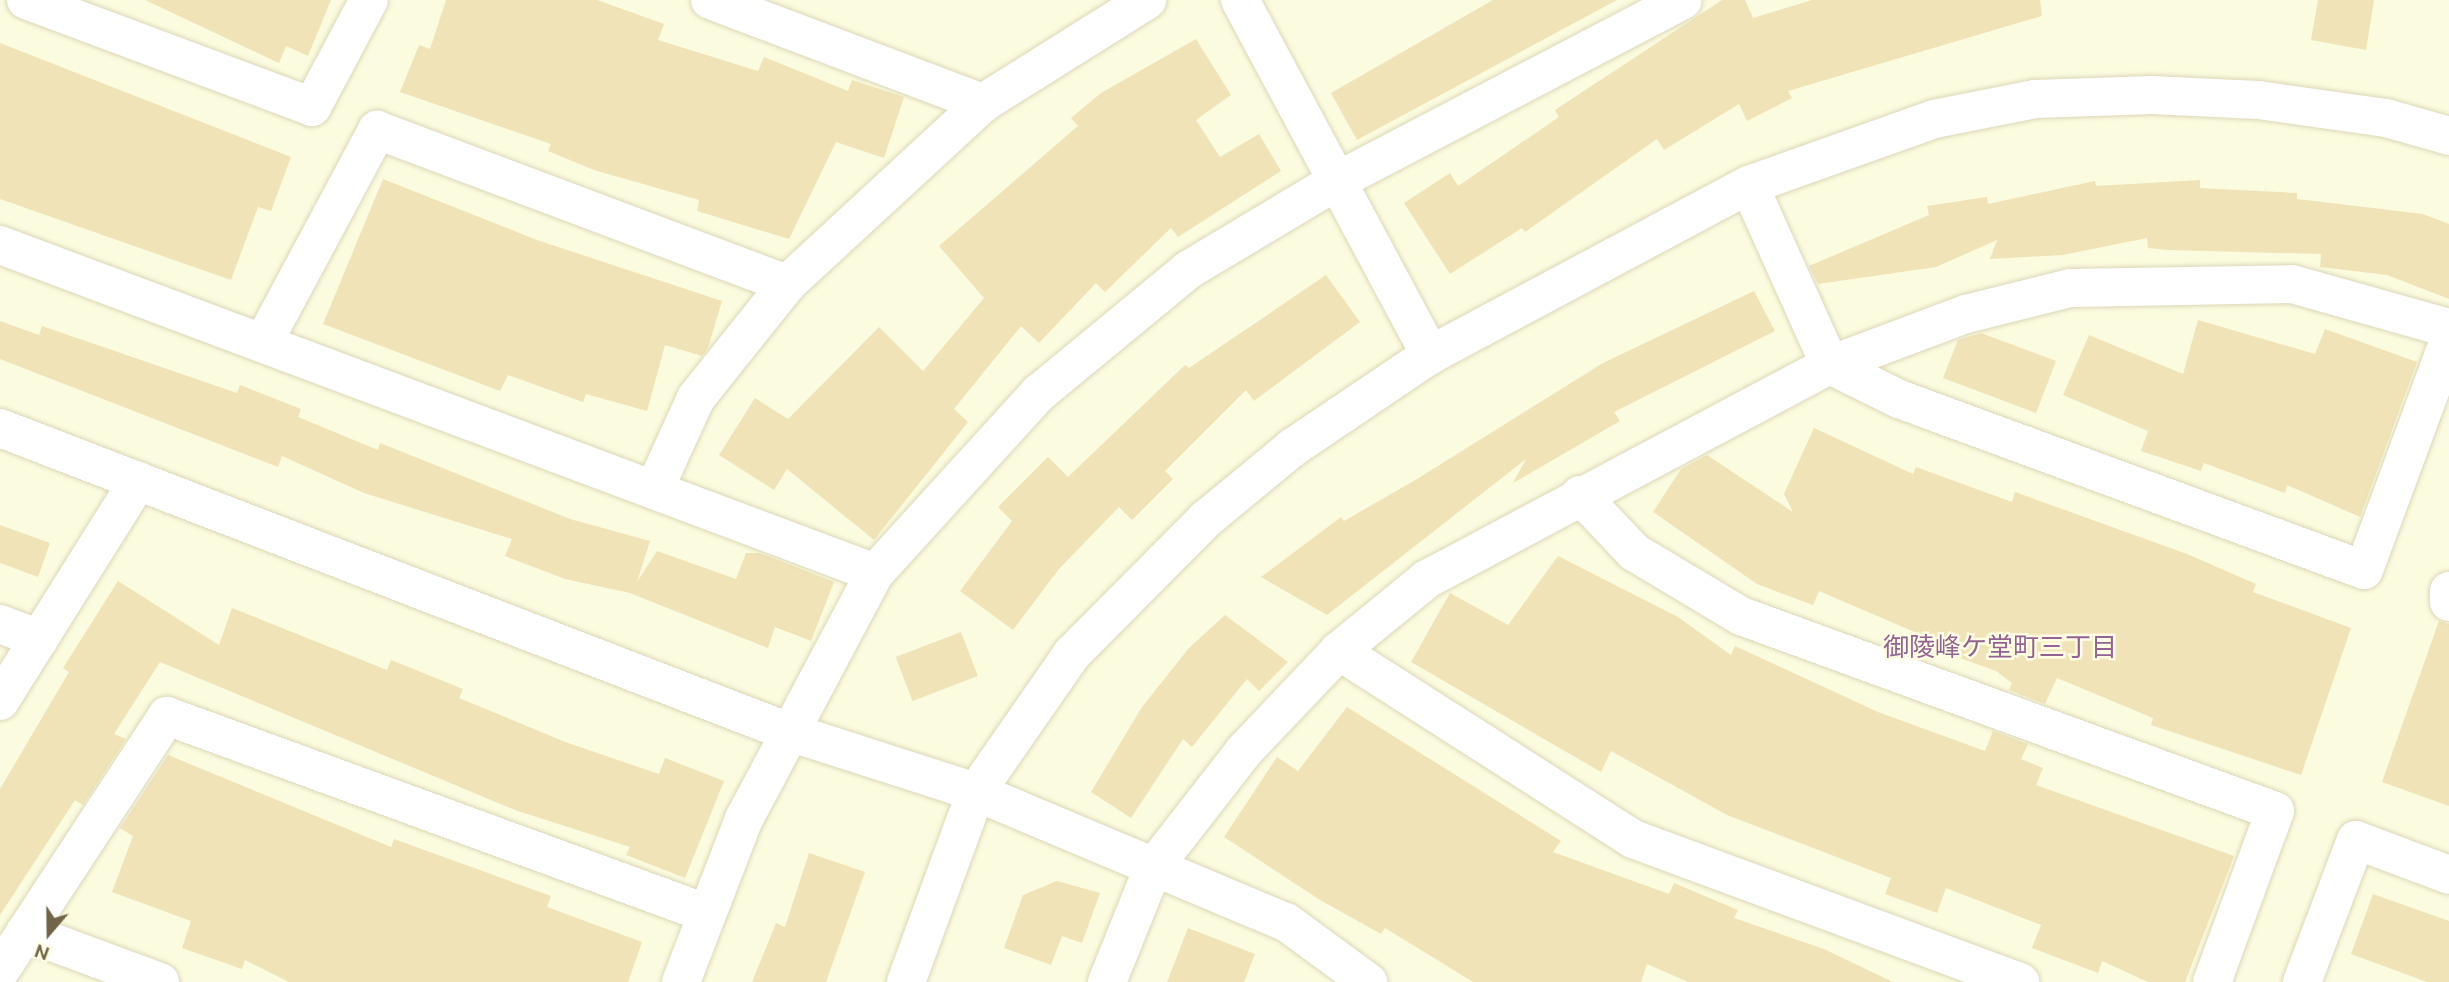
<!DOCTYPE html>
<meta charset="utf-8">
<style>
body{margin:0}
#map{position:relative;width:2449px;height:982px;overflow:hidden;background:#fbfbdf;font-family:Ubuntu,"Noto Sans JP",sans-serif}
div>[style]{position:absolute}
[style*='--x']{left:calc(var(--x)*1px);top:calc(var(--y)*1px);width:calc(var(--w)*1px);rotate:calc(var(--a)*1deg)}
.building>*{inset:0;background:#f0e3b7;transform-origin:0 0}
.roads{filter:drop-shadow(0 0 2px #dcd7b9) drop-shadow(0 0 2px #dcd7b9)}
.street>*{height:38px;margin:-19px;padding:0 19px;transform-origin:19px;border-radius:19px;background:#fff}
.secondary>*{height:38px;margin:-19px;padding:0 19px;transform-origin:19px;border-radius:19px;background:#fff}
span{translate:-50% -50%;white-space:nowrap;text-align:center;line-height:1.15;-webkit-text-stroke:5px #fffee4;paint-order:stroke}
.neighbourhood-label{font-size:26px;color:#946392}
.north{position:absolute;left:14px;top:898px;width:70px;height:70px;-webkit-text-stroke:5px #fffee4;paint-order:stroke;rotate:200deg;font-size:19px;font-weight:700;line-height:28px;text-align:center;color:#706548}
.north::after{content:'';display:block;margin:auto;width:24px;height:32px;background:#706548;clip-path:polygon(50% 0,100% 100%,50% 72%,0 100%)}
</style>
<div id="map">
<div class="building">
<div style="clip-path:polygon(145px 0,331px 0,308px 56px,286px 46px,279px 63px)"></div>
<div style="clip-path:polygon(446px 0,597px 0,664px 24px,658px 40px,758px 71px,764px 57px,848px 91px,852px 80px,904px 97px,884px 158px,836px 142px,789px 239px,697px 211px,699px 200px,594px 170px,548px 151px,551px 144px,400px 92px,419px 45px,430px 49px)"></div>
<div style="clip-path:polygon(1493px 0,1617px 0,1357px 140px,1331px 93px)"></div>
<div style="clip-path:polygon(1722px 0,1745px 0,1753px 18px,1812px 0,2040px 0,2042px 16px,1788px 91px,1792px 98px,1747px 121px,1739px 104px,1664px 150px,1657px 139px,1525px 232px,1522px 228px,1450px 274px,1404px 203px,1450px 173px,1458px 186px,1559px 117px,1555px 110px)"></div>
<div style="clip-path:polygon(2318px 0,2374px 0,2366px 50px,2311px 40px)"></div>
<div style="clip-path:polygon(1196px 39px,1231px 95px,1196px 120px,1220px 157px,1259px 134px,1281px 171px,1178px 237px,1171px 228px,1105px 292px,1096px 283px,1039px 343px,1021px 326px,954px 409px,968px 422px,874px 540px,787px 469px,774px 490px,719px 455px,755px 398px,788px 419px,879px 327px,923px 371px,984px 298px,939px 246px,1078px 126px,1071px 118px,1101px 93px)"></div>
<div style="clip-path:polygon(0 43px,291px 157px,271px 211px,258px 207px,231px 280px,0 199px)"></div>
<div style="clip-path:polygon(383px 179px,537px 240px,722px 301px,708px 348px,702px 356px,665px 345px,647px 411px,586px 394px,583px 402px,508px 375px,500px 391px,323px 324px)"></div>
<div style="clip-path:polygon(2200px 180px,2200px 188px,2297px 193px,2297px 199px,2423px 214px,2449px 224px,2449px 299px,2387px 275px,2320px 267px,2321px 254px,2168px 250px,2148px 248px,2147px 238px,2063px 255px,1990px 259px,1997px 240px,1936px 267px,1818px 284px,1809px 266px,1929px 215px,1927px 206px,1987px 197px,1988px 204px,2095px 181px,2096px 186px)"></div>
<div style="clip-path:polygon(1326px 275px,1360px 322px,1254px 401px,1246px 390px,1165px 471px,1173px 479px,1132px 520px,1119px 507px,1059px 569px,1013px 630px,960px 591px,1012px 521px,998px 507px,1048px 457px,1068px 477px,1185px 365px,1189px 368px)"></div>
<div style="clip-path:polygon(1754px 291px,1775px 331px,1614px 412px,1620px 421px,1513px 483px,1526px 459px,1327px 615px,1261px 577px,1341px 517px,1344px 521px,1417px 479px,1603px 363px)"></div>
<div style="clip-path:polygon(2198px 320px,2315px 354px,2325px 329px,2417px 362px,2360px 517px,2287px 485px,2285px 493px,2204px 463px,2201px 471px,2141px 451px,2148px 431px,2063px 395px,2089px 335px,2183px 374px)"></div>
<div style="clip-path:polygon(0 321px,39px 335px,42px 326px,237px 393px,240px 385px,301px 409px,298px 417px,378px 450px,380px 443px,570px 519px,650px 541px,637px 582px,657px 551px,736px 579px,746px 553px,760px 553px,834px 582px,811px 641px,775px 627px,768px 648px,630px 593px,565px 579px,505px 556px,512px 539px,364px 493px,282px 456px,278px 467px,0 359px)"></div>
<div style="clip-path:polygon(1981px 333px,2056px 361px,2036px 413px,1943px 378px,1958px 340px)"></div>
<div style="clip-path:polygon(1814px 428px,1913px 474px,1916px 467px,2012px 502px,2015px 492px,2187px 554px,2256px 584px,2253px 592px,2351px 628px,2301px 775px,2151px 725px,2153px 718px,2057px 678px,2045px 704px,2009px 690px,2012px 683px,1996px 671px,1921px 644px,1924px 636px,1819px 591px,1813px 605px,1757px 584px,1653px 512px,1681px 469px,1707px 455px,1793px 512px,1784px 494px)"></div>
<div style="clip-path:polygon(0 525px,50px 543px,38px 577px,0 563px)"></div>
<div style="clip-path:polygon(1558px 556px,1678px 617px,1731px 655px,1735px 646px,1878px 712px,1985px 751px,1993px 731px,2028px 744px,2021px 759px,2043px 768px,2036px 785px,2234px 856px,2185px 982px,2148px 982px,2102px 961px,2098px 973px,2032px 948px,2041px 925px,1946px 888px,1937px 913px,1885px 894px,1891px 878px,1727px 815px,1611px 751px,1601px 772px,1411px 662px,1450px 593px,1508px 625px)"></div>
<div style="clip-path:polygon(118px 581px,219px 645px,232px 608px,387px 670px,391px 660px,463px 689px,459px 698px,568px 743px,659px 774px,665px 758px,724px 781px,685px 878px,626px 855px,630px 847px,515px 810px,160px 662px,114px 734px,126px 739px,83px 805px,75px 800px,0 915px,0 789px,69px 672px,63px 668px)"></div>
<div style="clip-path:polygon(1225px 615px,1288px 662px,1259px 691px,1247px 679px,1192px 747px,1183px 739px,1131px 818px,1091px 792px,1142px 707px,1189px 648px)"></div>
<div style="clip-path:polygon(2439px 621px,2449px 624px,2449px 806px,2382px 782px)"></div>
<div style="left:961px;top:632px;width:47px;height:70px;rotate:69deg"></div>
<div style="clip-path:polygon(1347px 707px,1561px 841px,1553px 852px,1669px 894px,1674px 883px,1738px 910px,1734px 918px,1824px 949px,1893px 982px,1688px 982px,1647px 964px,1641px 982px,1473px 982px,1385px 928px,1381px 934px,1320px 900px,1224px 837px,1277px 757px,1298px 771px)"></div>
<div style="clip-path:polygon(168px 755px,391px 847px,394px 839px,551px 896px,547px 907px,642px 942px,628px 982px,289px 982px,245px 960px,242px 969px,182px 948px,191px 921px,112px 892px,133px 836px,120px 828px)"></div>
<div style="clip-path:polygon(809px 853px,865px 872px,826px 982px,752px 982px,776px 923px,785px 927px)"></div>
<div style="clip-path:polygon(1057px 881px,1100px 893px,1082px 943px,1062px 936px,1051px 965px,1004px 948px,1023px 895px)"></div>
<div style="clip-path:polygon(2373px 894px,2449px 921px,2449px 982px,2427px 982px,2351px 954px)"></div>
<div style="clip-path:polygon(1188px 928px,1255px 954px,1244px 982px,1167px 982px)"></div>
</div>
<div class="roads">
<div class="street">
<div style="--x:26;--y:0;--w:305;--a:20.5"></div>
<div style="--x:312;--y:107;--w:121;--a:-62"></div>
<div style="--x:710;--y:0;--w:292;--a:20.7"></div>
<div style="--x:1240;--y:0;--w:403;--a:61.8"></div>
<div style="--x:1749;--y:185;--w:197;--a:65.8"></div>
<div style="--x:1830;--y:365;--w:77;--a:26.2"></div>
<div style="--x:1899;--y:399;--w:495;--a:20.2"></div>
<div style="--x:2364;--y:570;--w:245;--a:-69.7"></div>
<div style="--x:0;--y:245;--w:934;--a:20.55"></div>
<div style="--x:263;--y:343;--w:242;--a:-61.8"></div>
<div style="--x:377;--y:130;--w:438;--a:20.6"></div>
<div style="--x:654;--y:490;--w:101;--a:-65.5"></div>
<div style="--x:696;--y:398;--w:146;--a:-51.4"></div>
<div style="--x:787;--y:284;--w:267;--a:-42.7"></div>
<div style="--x:983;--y:103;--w:194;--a:-32.1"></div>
<div style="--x:1580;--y:495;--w:79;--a:46.5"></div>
<div style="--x:1634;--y:552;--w:125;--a:30.9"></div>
<div style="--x:1741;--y:616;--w:568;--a:20.06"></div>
<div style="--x:2275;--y:811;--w:182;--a:110.2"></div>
<div style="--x:2449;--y:591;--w:11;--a:90"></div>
<div style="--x:0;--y:624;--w:42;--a:21"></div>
<div style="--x:1339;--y:651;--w:349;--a:32.6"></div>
<div style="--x:1633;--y:839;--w:413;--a:20.3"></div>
<div style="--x:0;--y:701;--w:260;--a:-57.9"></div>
<div style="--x:976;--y:792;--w:336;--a:22.8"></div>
<div style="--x:1286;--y:922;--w:102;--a:36.2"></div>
<div style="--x:25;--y:932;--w:144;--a:20.3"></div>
<div style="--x:0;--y:971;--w:305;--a:-56.8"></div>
<div style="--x:167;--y:716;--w:574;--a:20.08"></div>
<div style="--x:681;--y:982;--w:175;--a:-68.9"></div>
<div style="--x:744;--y:819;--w:279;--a:-62"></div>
<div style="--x:875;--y:573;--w:244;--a:-47.7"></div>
<div style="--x:1039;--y:393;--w:193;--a:-39.5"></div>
<div style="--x:1188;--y:270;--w:174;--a:-30.9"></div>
<div style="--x:1337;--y:181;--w:390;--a:-27.6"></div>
<div style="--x:1107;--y:982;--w:123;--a:-68"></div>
<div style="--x:1153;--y:868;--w:150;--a:-52.1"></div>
<div style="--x:1245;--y:750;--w:137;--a:-46.5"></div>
<div style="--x:1339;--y:651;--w:114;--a:-39.3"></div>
<div style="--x:1427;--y:579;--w:456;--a:-28"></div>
<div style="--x:1830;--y:365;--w:145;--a:-20.6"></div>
<div style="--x:1966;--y:314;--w:107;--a:-14"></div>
<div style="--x:2070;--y:288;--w:222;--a:-1"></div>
<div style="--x:2292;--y:284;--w:163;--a:15.7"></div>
<div style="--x:2302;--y:982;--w:152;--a:-69.2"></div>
<div style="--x:2356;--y:840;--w:99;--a:20.6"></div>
</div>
<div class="secondary">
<div style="--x:0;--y:428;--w:846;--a:21.07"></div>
<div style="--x:789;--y:732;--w:196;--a:17.8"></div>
<div style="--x:906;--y:982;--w:202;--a:-69.8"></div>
<div style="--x:976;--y:792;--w:168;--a:-55.2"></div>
<div style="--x:1072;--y:654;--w:190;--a:-45.2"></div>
<div style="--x:1206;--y:519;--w:112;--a:-39.5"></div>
<div style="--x:1292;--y:448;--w:166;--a:-34"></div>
<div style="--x:1430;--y:355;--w:361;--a:-28.1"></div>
<div style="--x:1749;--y:185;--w:196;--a:-19.6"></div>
<div style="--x:1934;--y:119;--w:103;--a:-11.2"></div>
<div style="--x:2035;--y:99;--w:117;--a:-2"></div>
<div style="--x:2152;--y:95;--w:106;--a:2.7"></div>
<div style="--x:2258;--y:100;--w:129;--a:8"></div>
<div style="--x:2386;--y:118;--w:66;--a:15.9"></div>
</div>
</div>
<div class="neighbourhood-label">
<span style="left:2000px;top:647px">御陵峰ケ堂町三丁目</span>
</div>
<div class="north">N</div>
</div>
